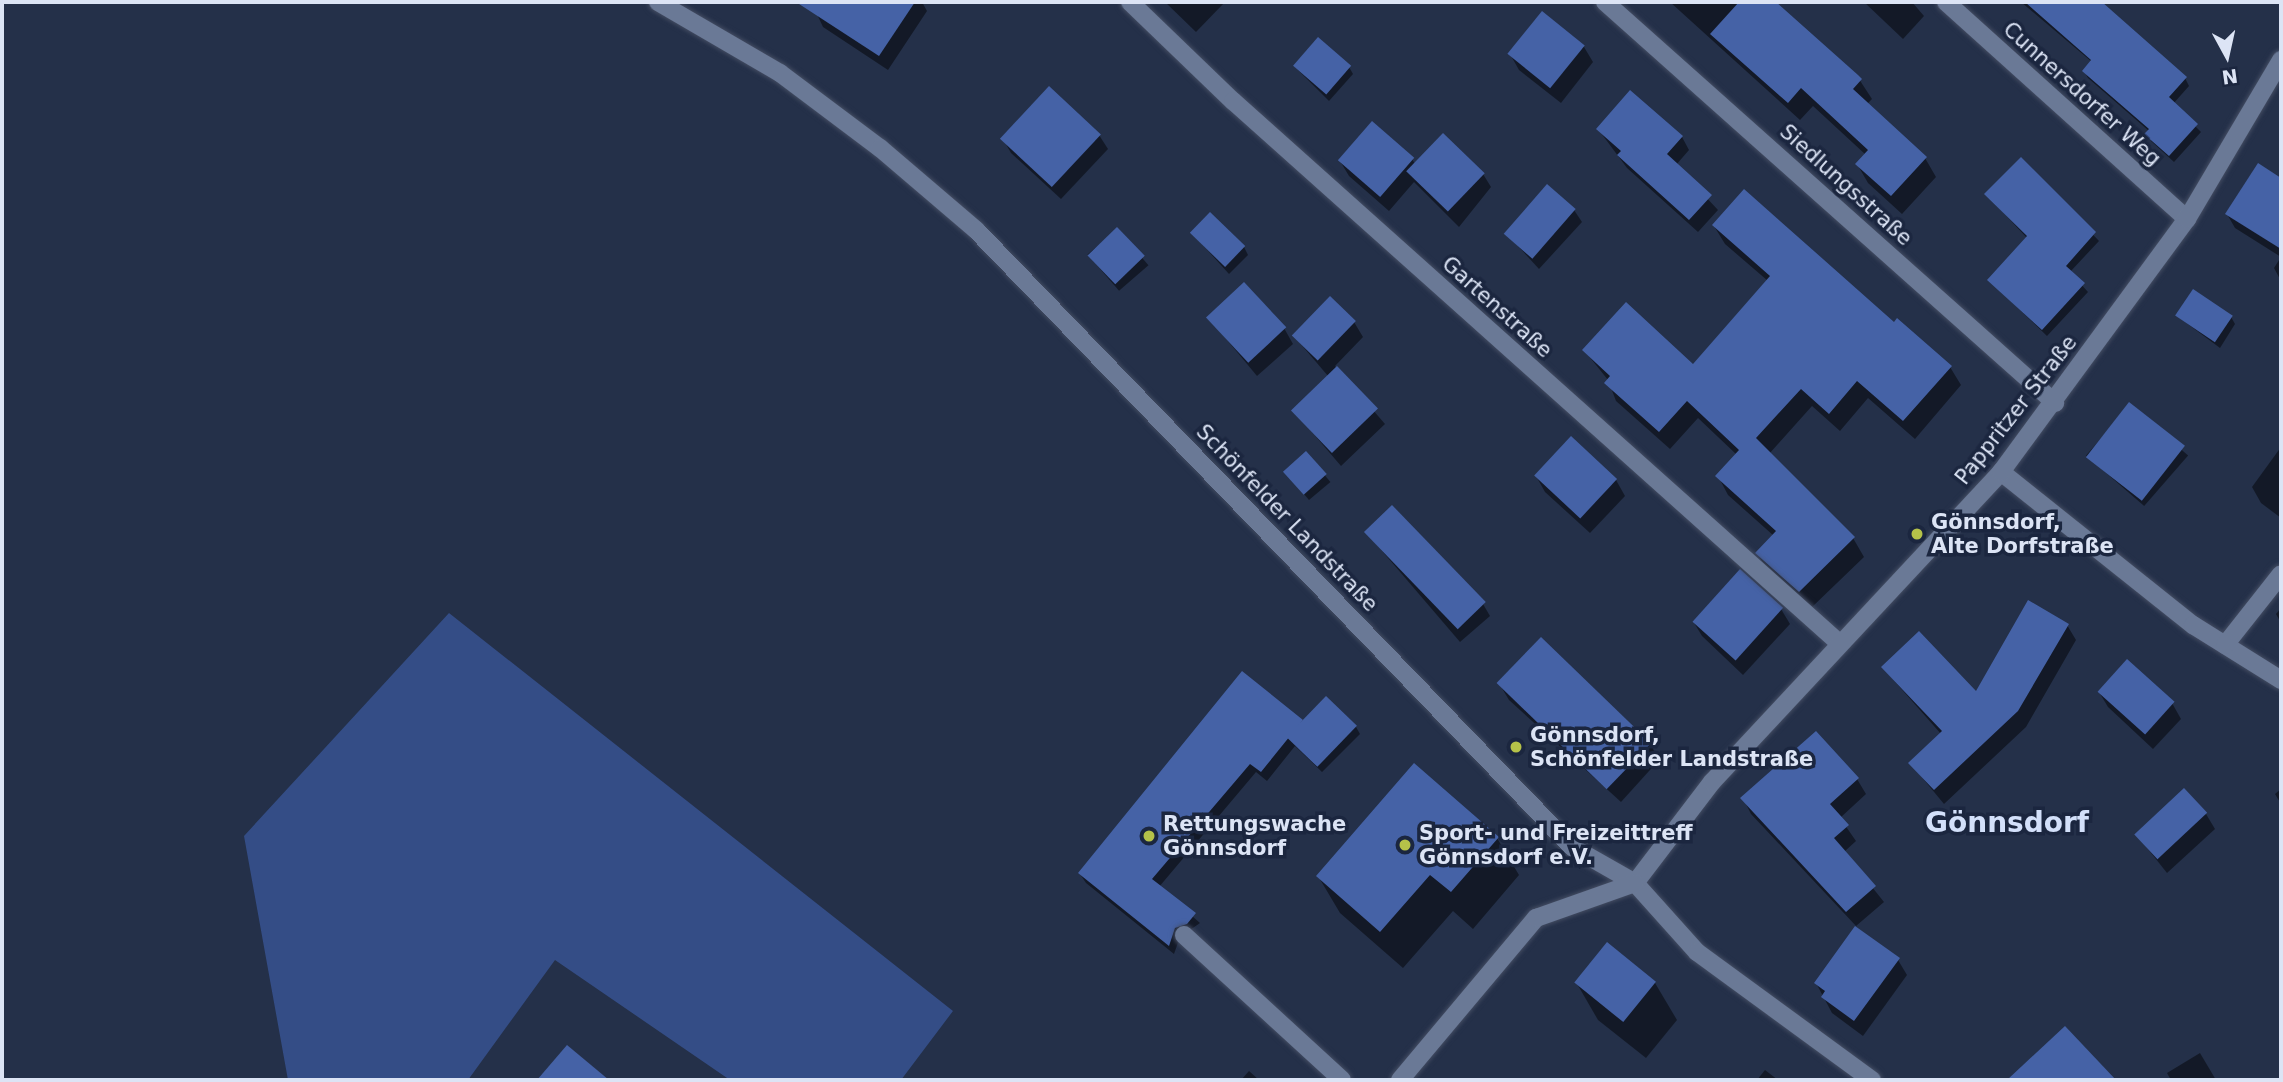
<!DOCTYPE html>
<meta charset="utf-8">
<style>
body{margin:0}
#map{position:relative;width:2283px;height:1082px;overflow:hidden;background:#243049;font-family:"DejaVu Sans",sans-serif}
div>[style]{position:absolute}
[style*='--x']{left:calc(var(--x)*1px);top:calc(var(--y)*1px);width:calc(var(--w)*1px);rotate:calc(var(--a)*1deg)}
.green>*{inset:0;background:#344d86}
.shadow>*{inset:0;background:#0007;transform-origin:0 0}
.building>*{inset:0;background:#4562a6;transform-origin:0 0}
.roads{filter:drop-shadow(0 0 2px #434c62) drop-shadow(0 0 2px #434c62)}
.minor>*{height:18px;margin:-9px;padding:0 9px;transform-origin:9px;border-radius:9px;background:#6a7996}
.dots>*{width:19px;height:19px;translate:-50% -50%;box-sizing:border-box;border:4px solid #1b263f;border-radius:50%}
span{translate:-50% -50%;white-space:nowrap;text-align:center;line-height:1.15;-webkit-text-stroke:7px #1b263f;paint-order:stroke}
.street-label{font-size:21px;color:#dce4f5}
.poi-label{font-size:21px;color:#dce4f5;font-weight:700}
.left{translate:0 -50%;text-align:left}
.district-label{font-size:28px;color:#d3e0fa;font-weight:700}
.frame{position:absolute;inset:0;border:4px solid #dce4f5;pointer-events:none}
.north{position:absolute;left:2192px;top:21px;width:70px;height:70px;-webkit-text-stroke:5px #1b263f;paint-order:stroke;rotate:172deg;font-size:19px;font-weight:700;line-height:28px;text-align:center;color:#dce4f5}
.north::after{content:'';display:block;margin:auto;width:24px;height:32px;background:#dce4f5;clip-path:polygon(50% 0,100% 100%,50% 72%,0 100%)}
</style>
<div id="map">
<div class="green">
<div style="clip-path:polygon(449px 613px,953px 1011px,901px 1080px,730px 1080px,555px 960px,468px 1080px,288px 1080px,244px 836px)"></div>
</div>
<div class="shadow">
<div style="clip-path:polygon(802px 2px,922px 2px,927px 11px,888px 70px,823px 27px,815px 10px)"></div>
<div style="clip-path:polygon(1165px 2px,1225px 2px,1196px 32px)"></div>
<div style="clip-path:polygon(1670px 2px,1774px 2px,1857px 76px,1872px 99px,1867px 104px,1925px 158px,1936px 177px,1902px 214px,1868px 183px,1857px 164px,1866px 155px,1813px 106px,1800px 120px)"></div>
<div style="clip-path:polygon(1864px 2px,1912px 2px,1924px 16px,1903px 39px)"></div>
<div style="clip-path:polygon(2021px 2px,2099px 2px,2185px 78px,2189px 86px,2173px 104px,2201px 132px,2174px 162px,2151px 141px,2149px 131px,2088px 78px,2084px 71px,2092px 62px)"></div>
<div style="clip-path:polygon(1584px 47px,1593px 62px,1561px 103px,1519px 70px,1510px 54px)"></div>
<div style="clip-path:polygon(1294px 66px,1349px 67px,1353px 74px,1329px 101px)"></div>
<div style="clip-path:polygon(1598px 129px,1682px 137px,1689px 150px,1676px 165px,1718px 210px,1698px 232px,1627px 168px)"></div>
<div style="clip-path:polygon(1099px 135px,1108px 149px,1061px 199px,1011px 153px,1003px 139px)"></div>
<div style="clip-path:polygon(1412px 159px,1415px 164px,1483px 174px,1491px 187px,1459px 227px,1414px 182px,1389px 211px,1349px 176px,1340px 161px)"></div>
<div style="clip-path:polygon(2021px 159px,2099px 241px,2070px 272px,2088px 292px,2047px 336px,1989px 280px,2027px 238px,1986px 194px)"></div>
<div style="clip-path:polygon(2258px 166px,2281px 180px,2281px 281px,2274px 268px,2281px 257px,2235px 228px,2227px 214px)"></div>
<div style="clip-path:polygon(1574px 210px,1582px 222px,1539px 269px,1506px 233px)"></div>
<div style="clip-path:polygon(1714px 226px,1894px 324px,1950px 367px,1961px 385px,1915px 439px,1868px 398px,1840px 431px,1812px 406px,1769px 454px,1853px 538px,1864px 557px,1810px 609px,1768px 571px,1757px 553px,1774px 536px,1728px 495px,1718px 476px,1737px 455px,1698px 418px,1670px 449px,1616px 401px,1608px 380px,1584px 350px,1694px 366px,1768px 281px,1725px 244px)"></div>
<div style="left:1117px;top:229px;width:48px;height:39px;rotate:49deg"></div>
<div style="clip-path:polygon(1192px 233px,1244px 247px,1248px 255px,1229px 274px)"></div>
<div style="clip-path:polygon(2177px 316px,2231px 317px,2235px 324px,2220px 348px)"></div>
<div style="clip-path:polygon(1208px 317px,1284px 328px,1293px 344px,1257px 376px)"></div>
<div style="clip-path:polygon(1354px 322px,1363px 337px,1335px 366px,1385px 424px,1341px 466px,1293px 410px,1328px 376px,1293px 335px)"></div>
<div style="left:2130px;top:405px;width:77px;height:67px;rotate:41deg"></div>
<div style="clip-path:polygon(1571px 438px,1616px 480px,1625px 496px,1590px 533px,1545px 492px,1536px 476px)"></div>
<div style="clip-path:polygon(2281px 447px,2281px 518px,2261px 503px,2252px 487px)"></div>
<div style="left:1306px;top:453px;width:38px;height:28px;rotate:50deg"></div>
<div style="clip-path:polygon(1365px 531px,1483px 604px,1490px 616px,1460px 642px)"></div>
<div style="clip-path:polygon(2281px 608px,2281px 623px,2276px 614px)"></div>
<div style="clip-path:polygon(1781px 609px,1790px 624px,1743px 675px,1702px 636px,1693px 621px)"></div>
<div style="clip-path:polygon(2067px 625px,2076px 640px,2026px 727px,1944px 804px,1910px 763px,1941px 734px,1883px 668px,1977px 694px)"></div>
<div style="clip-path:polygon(1500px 685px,1651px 745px,1659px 760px,1621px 802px,1509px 700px)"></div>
<div style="clip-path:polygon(2099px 692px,2172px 703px,2181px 719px,2153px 749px,2108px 707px)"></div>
<div style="clip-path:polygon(1302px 721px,1356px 727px,1360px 734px,1322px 772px,1295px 746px,1267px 781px,1256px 772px,1159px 887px,1200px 923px,1180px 937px,1174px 954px,1086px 883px,1080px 874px)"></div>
<div style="clip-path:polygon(1857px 779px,1866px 794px,1840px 818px,1856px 841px,1844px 852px,1884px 902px,1856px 926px,1751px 814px,1743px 798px)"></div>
<div style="clip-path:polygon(2281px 789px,2281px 804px,2275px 794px)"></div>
<div style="clip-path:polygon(2206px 814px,2215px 829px,2167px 873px,2136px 834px)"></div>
<div style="clip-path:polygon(1497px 838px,1519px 875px,1473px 929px,1453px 911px,1403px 968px,1340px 913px,1318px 876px)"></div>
<div style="clip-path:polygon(1898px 960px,1907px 975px,1863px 1036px,1832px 1013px,1816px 983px)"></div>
<div style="clip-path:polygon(1576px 982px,1655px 983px,1677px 1020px,1646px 1058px,1598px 1020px)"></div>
<div style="clip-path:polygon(2065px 1028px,2110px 1080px,2010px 1080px)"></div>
<div style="clip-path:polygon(2200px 1053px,2216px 1080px,2171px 1080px,2167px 1073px)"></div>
<div style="clip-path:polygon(1765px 1070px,1778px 1080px,1757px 1080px)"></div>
<div style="clip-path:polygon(1249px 1071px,1259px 1080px,1241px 1080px)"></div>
</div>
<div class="building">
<div style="clip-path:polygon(796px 2px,915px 2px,879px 56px)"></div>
<div style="clip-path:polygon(1739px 2px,1776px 2px,1858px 75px,1862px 79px,1853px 89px,1927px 157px,1891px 196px,1855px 164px,1868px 150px,1801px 88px,1788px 103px,1710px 34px)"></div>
<div style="clip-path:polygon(2025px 2px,2102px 2px,2187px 77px,2169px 97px,2198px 124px,2169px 156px,2144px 134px,2149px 129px,2082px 71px,2091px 60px)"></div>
<div style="left:1542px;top:11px;width:55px;height:55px;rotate:39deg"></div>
<div style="left:1318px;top:37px;width:44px;height:38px;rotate:41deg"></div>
<div style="left:1049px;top:86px;width:71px;height:72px;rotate:43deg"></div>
<div style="clip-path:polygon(1630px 90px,1683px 136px,1667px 154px,1712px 195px,1689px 220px,1617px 155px,1621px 151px,1596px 129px)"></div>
<div style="left:1372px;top:121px;width:56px;height:52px;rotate:41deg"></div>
<div style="left:1443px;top:133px;width:58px;height:53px;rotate:44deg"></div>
<div style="clip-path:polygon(2021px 157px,2096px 232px,2066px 266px,2085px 283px,2042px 330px,1987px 280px,2027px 236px,1984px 194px)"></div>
<div style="clip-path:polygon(2258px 163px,2281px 178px,2281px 249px,2225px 214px)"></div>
<div style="left:1547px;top:184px;width:38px;height:66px;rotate:41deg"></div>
<div style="clip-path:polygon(1744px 189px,1894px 322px,1897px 318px,1952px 366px,1903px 421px,1857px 381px,1829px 414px,1801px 389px,1756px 438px,1855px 537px,1799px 592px,1755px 553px,1776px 531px,1715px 476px,1739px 450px,1687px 401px,1659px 432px,1604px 383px,1610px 376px,1582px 350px,1626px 302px,1693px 364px,1770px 276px,1712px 225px)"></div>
<div style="left:1210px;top:212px;width:49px;height:29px;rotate:44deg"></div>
<div style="left:1117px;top:227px;width:40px;height:41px;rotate:46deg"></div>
<div style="left:1244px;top:282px;width:62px;height:52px;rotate:47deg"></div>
<div style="left:2193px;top:289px;width:48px;height:32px;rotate:34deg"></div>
<div style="left:1330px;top:296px;width:36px;height:55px;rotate:44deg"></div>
<div style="left:1337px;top:366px;width:59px;height:64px;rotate:46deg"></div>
<div style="left:2129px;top:402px;width:71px;height:70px;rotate:38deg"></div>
<div style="left:1571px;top:436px;width:63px;height:54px;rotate:43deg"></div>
<div style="left:1306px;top:451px;width:31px;height:31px;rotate:48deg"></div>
<div style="left:1392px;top:505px;width:135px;height:39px;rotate:46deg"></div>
<div style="left:1740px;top:569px;width:58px;height:71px;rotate:42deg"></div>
<div style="clip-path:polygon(2028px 600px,2069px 624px,2018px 711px,1934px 790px,1908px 763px,1942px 731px,1881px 667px,1919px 631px,1976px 691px)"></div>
<div style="left:1541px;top:637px;width:153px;height:64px;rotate:44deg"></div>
<div style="left:2127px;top:659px;width:64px;height:44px;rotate:42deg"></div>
<div style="clip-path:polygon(1242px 671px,1303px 720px,1261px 772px,1250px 764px,1152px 879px,1196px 913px,1187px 924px,1175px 928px,1169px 946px,1078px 873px)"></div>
<div style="left:1326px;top:696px;width:43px;height:57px;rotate:44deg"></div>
<div style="clip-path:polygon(1816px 731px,1859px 778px,1830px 804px,1849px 825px,1834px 838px,1876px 886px,1846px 912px,1740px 798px)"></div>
<div style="clip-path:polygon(1414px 763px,1499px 837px,1451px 892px,1430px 875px,1380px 932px,1316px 876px)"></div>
<div style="left:2184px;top:788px;width:34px;height:68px;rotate:47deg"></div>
<div style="clip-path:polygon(1855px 926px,1900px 958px,1854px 1021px,1821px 997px,1825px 991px,1814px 983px)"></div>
<div style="left:1607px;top:942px;width:63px;height:52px;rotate:39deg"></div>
<div style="clip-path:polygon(2065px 1026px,2116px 1080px,2007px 1080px)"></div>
<div style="clip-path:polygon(567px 1045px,609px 1080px,537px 1080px)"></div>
</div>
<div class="roads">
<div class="minor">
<div style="--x:658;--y:2;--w:141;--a:30.2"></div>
<div style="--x:780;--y:73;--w:125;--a:36.9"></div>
<div style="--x:880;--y:148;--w:126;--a:40.5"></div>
<div style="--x:976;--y:230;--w:858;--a:45.99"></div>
<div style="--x:1572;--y:847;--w:73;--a:29.7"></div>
<div style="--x:1635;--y:883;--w:93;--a:48.1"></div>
<div style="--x:1697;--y:952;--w:217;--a:36.2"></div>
<div style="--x:1130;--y:2;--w:143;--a:43.9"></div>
<div style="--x:1233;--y:101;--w:812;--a:41.8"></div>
<div style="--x:1605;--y:2;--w:603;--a:41.7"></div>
<div style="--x:1946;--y:2;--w:324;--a:42"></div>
<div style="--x:2001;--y:472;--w:246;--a:38.6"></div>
<div style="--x:2193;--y:625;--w:104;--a:32"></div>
<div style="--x:2225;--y:645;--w:90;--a:-51.7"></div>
<div style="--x:1635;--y:883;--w:127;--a:-52.7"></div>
<div style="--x:1712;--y:782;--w:424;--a:-47"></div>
<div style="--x:2001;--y:472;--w:314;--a:-53.7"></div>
<div style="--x:2187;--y:219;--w:185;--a:-59.4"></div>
<div style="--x:1184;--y:935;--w:214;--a:42.5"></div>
<div style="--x:1400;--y:1080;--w:212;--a:-50"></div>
<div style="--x:1536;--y:918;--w:105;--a:-19.5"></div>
</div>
</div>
<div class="dots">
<div style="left:1917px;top:534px;background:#b5c249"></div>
<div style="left:1516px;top:747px;background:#b5c249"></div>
<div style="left:1149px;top:836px;background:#b5c249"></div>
<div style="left:1405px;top:845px;background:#b5c249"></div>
</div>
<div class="street-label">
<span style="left:2082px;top:94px;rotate:42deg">Cunnersdorfer Weg</span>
<span style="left:1846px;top:185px;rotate:42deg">Siedlungsstraße</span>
<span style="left:1497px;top:307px;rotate:42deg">Gartenstraße</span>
<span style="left:2016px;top:410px;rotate:-52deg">Pappritzer Straße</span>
<span style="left:1287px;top:518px;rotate:46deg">Schönfelder Landstraße</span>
</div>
<div class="poi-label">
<span class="left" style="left:1931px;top:534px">Gönnsdorf,<br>Alte Dorfstraße</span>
<span class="left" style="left:1530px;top:747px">Gönnsdorf,<br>Schönfelder Landstraße</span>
<span class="left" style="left:1163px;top:836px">Rettungswache<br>Gönnsdorf</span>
<span class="left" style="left:1419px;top:845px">Sport- und Freizeittreff<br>Gönnsdorf e.V.</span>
</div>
<div class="district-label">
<span style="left:2007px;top:823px">Gönnsdorf</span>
</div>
<div class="frame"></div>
<div class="north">N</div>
</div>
